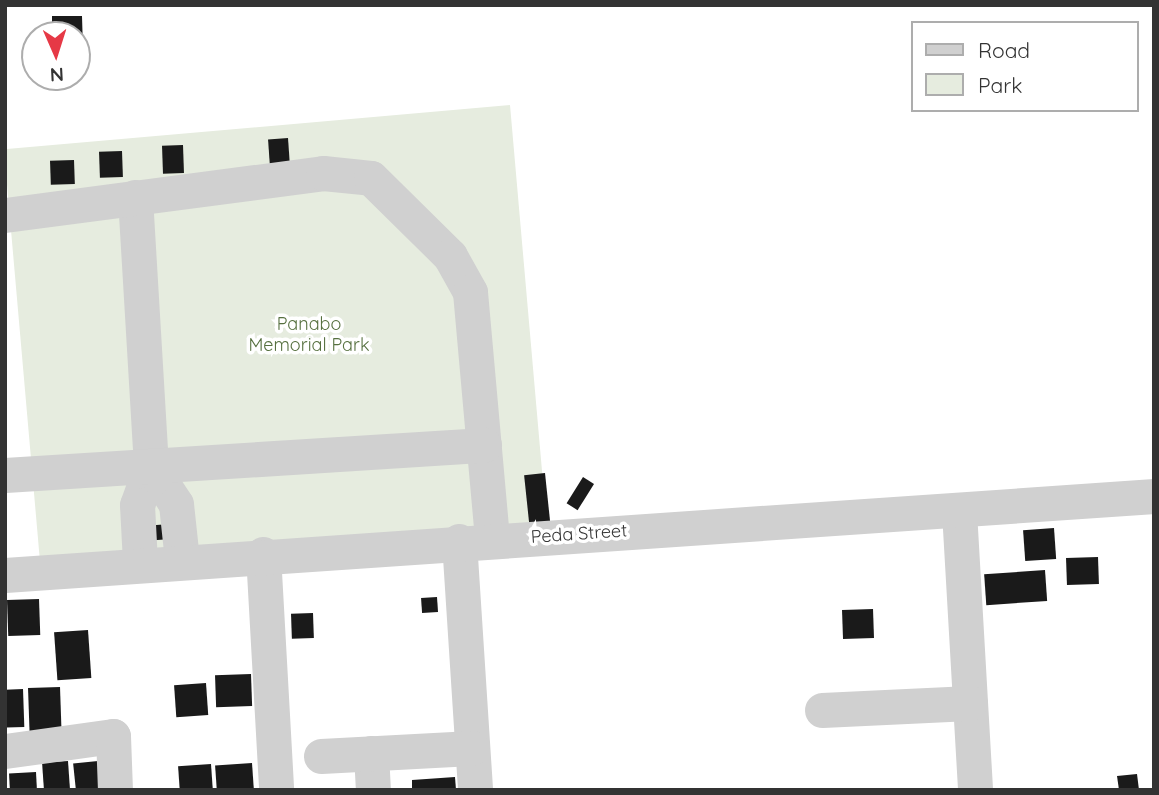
<!DOCTYPE html>
<style>
body{margin:0}
#map{position:relative;width:1159px;height:795px;overflow:hidden;background:#fff;font-family:Quicksand,sans-serif}
div>[style]{position:absolute}
[style*='--x']{left:calc(var(--x)*1px);top:calc(var(--y)*1px);width:calc(var(--w)*1px);rotate:calc(var(--a)*1deg)}
.green>*{inset:0;background:#e6ecdf;transform-origin:0 0}
.building>*{inset:0;background:#1a1a1a;transform-origin:0 0}
.minor>*{height:35px;margin:-17.5px;padding:0 17.5px;transform-origin:17.5px;border-radius:17.5px;background:#d0d0d0}
span{translate:-50% -50%;white-space:nowrap;text-align:center;line-height:1.15;-webkit-text-stroke:7px #fff;paint-order:stroke}
.park-label{font-size:18px;color:#56703f}
.street-label{font-size:18px;color:#333}
.frame{position:absolute;inset:0;border:7px solid #333;pointer-events:none}
.legend{position:absolute;left:911px;top:21px;width:228px;height:91px;box-sizing:border-box;background:#fff;border:2px solid #adadad;margin:0;padding:9px 12px;list-style:none;font-size:21px;color:#333}
.legend li{display:flex;align-items:center;gap:14px;height:35px}
.legend b{width:35px;border:2px solid #adadad}
.north{position:absolute;left:21px;top:21px;width:70px;height:70px;box-sizing:border-box;background:#fff;border:2px solid #adadad;border-radius:50%;rotate:177deg;font-size:19px;font-weight:700;line-height:28px;text-align:center;color:#333}
.north::after{content:'';display:block;margin:auto;width:24px;height:32px;background:#e63946;clip-path:polygon(50% 0,100% 100%,50% 72%,0 100%)}
</style>
<div id="map">
<div class="green">
<div style="left:510px;top:105px;width:421px;height:508px;rotate:85deg"></div>
</div>
<div class="building">
<div style="clip-path:polygon(52px 16px,82px 16px,83px 49px,77px 49px,77px 35px,52px 35px)"></div>
<div style="left:288px;top:138px;width:27px;height:20px;rotate:86deg"></div>
<div style="left:183px;top:145px;width:28px;height:21px;rotate:88deg"></div>
<div style="left:122px;top:151px;width:26px;height:23px;rotate:88deg"></div>
<div style="left:74px;top:160px;width:24px;height:24px;rotate:88deg"></div>
<div style="left:545px;top:473px;width:49px;height:21px;rotate:84deg"></div>
<div style="left:583px;top:477px;width:13px;height:31px;rotate:32deg"></div>
<div style="left:170px;top:524px;width:15px;height:17px;rotate:86deg"></div>
<div style="left:1054px;top:528px;width:31px;height:31px;rotate:86deg"></div>
<div style="left:1098px;top:557px;width:27px;height:32px;rotate:88deg"></div>
<div style="left:1045px;top:570px;width:31px;height:61px;rotate:86deg"></div>
<div style="left:437px;top:597px;width:15px;height:16px;rotate:86deg"></div>
<div style="left:39px;top:599px;width:36px;height:32px;rotate:88deg"></div>
<div style="left:873px;top:609px;width:29px;height:31px;rotate:88deg"></div>
<div style="left:313px;top:613px;width:25px;height:22px;rotate:88deg"></div>
<div style="left:88px;top:630px;width:48px;height:34px;rotate:86deg"></div>
<div style="left:251px;top:674px;width:32px;height:36px;rotate:88deg"></div>
<div style="left:206px;top:683px;width:32px;height:32px;rotate:86deg"></div>
<div style="left:60px;top:687px;width:47px;height:32px;rotate:88deg"></div>
<div style="left:23px;top:689px;width:38px;height:18px;rotate:88deg"></div>
<div style="left:68px;top:761px;width:29px;height:26px;rotate:86deg"></div>
<div style="left:98px;top:761px;width:29px;height:25px;rotate:84deg"></div>
<div style="left:252px;top:763px;width:27px;height:37px;rotate:86deg"></div>
<div style="left:211px;top:764px;width:26px;height:33px;rotate:86deg"></div>
<div style="left:36px;top:772px;width:18px;height:27px;rotate:87deg"></div>
<div style="clip-path:polygon(1137px 774px,1139px 790px,1119px 790px,1117px 776px)"></div>
<div style="clip-path:polygon(455px 777px,456px 790px,412px 790px,412px 780px)"></div>
</div>
<div class="minor">
<div style="--x:135;--y:197;--w:269;--a:86.6"></div>
<div style="--x:151;--y:466;--w:41;--a:109.7"></div>
<div style="--x:137;--y:505;--w:58;--a:87"></div>
<div style="--x:5;--y:215;--w:321;--a:-7.5"></div>
<div style="--x:323;--y:173;--w:48;--a:5.9"></div>
<div style="--x:371;--y:178;--w:111;--a:44.6"></div>
<div style="--x:450;--y:256;--w:41;--a:60.9"></div>
<div style="--x:470;--y:292;--w:248;--a:84.9"></div>
<div style="--x:151;--y:466;--w:45;--a:56.7"></div>
<div style="--x:176;--y:504;--w:56;--a:83.9"></div>
<div style="--x:5;--y:475;--w:480;--a:-3.6"></div>
<div style="--x:959;--y:511;--w:279;--a:86.7"></div>
<div style="--x:459;--y:541;--w:250;--a:86.3"></div>
<div style="--x:263;--y:554;--w:236;--a:86.8"></div>
<div style="--x:5;--y:575;--w:1152;--a:-3.93"></div>
<div style="--x:822;--y:710;--w:148;--a:-2.7"></div>
<div style="--x:5;--y:751;--w:109;--a:-7.9"></div>
<div style="--x:113;--y:736;--w:54;--a:87.9"></div>
<div style="--x:371;--y:753;--w:37;--a:87"></div>
<div style="--x:321;--y:756;--w:151;--a:-3"></div>
</div>
<div class="park-label">
<span style="left:309px;top:335px">Panabo<br>Memorial Park</span>
</div>
<div class="street-label">
<span style="left:579px;top:534px;rotate:-4deg">Peda Street</span>
</div>
<div class="frame"></div>
<ul class="legend">
<li><b style="height:9px;background:#d0d0d0"></b>Road</li>
<li><b style="height:19px;background:#e6ecdf"></b>Park</li>
</ul>
<div class="north">N</div>
</div>
